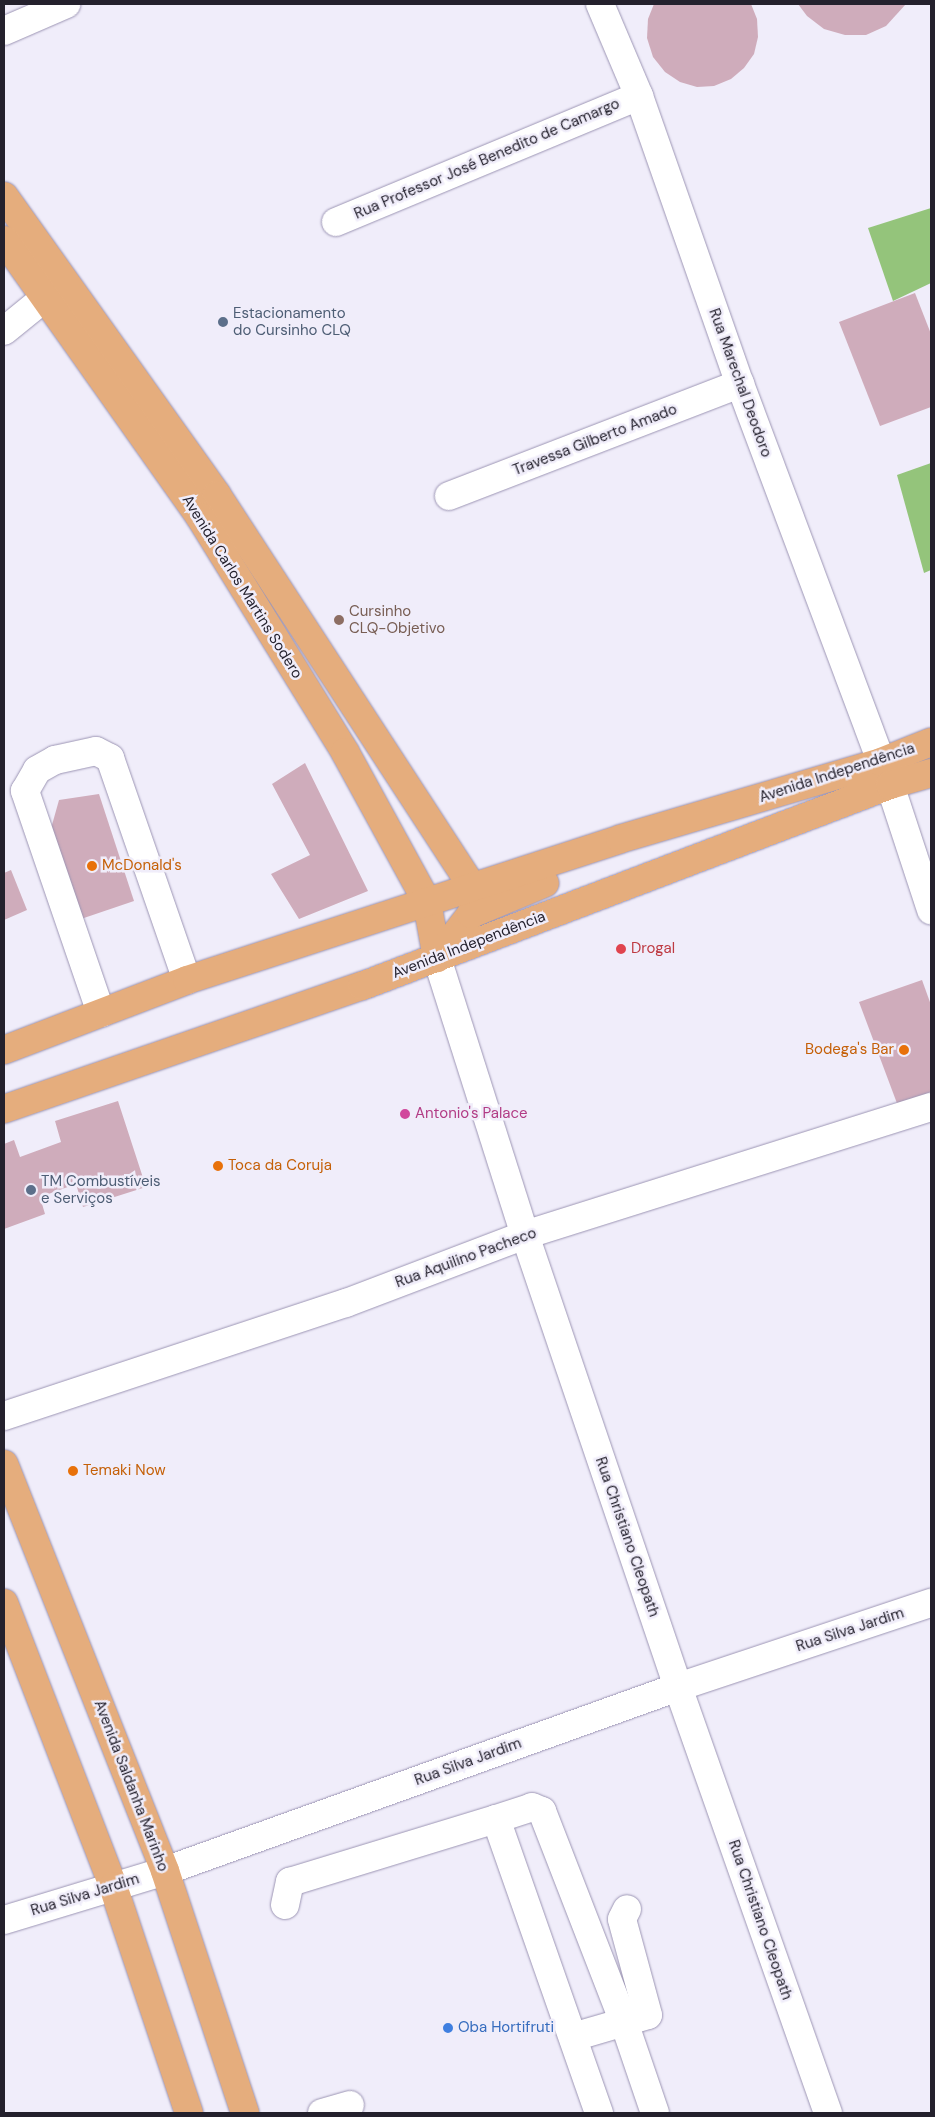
<!DOCTYPE html>
<meta charset="utf-8">
<style>
body{margin:0}
#map{position:relative;width:935px;height:2117px;overflow:hidden;background:#f0edfa;font-family:"DM Sans",sans-serif}
div>[style]{position:absolute}
[style*='--x']{left:calc(var(--x)*1px);top:calc(var(--y)*1px);width:calc(var(--w)*1px);rotate:calc(var(--a)*1deg)}
.forest>*{inset:0;background:#94c47b}
.building>*{inset:0;background:#cfacbb}
.roads{filter:drop-shadow(0 0 1px #9c95b4) drop-shadow(0 0 1px #9c95b4)}
.minor>*{height:28px;margin:-14px;padding:0 14px;transform-origin:14px;border-radius:14px;background:#fff}
.major>*{height:28px;margin:-14px;padding:0 14px;transform-origin:14px;border-radius:14px;background:#e5ad7d}
.dots>*{width:14px;height:14px;translate:-50% -50%;box-sizing:border-box;border:2px solid #f0edfa;border-radius:50%}
span{translate:-50% -50%;white-space:nowrap;text-align:center;line-height:1.15;-webkit-text-stroke:5px #f0edfa;paint-order:stroke}
.street-label{font-size:15px;color:#24212d}
.service-label{font-size:15px;color:#4e5e75}
.left{translate:0 -50%;text-align:left}
.education-label{font-size:15px;color:#785e54}
.food-label{font-size:15px;color:#c56008}
.right{translate:-100% -50%;text-align:right}
.health-label{font-size:15px;color:#be3a42}
.hotel-label{font-size:15px;color:#b23c85}
.shop-label{font-size:15px;color:#366cbe}
.frame{position:absolute;inset:0;border:5px solid #24212d;pointer-events:none}
</style>
<div id="map">
<div class="forest">
<div style="clip-path:polygon(931px 208px,931px 283px,893px 301px,868px 228px)"></div>
<div style="clip-path:polygon(931px 463px,931px 570px,924px 573px,897px 475px)"></div>
</div>
<div class="building">
<div style="clip-path:polygon(654px 4px,751px 4px,757px 19px,758px 37px,754px 54px,744px 68px,731px 79px,714px 86px,697px 87px,680px 82px,665px 72px,653px 57px,647px 38px,648px 19px)"></div>
<div style="clip-path:polygon(798px 4px,906px 4px,886px 26px,866px 35px,845px 35px,824px 29px,807px 16px)"></div>
<div style="clip-path:polygon(915px 293px,931px 334px,931px 407px,880px 426px,839px 322px)"></div>
<div style="clip-path:polygon(305px 763px,368px 891px,299px 919px,271px 874px,310px 855px,272px 784px)"></div>
<div style="clip-path:polygon(99px 794px,134px 901px,78px 920px,50px 832px,59px 800px)"></div>
<div style="clip-path:polygon(11px 870px,27px 910px,4px 920px,4px 873px)"></div>
<div style="clip-path:polygon(922px 980px,931px 1005px,931px 1096px,898px 1106px,859px 1002px)"></div>
<div style="clip-path:polygon(118px 1101px,146px 1187px,83px 1207px,76px 1184px,40px 1197px,45px 1214px,4px 1229px,4px 1144px,14px 1140px,20px 1157px,61px 1142px,55px 1121px)"></div>
</div>
<div class="roads">
<div class="minor">
<div style="--x:600;--y:4;--w:100;--a:67"></div>
<div style="--x:639;--y:96;--w:305;--a:70.7"></div>
<div style="--x:740;--y:384;--w:403;--a:69.5"></div>
<div style="--x:4;--y:31;--w:68;--a:-23.5"></div>
<div style="--x:336;--y:222;--w:328;--a:-22.6"></div>
<div style="--x:4;--y:331;--w:62;--a:-39.1"></div>
<div style="--x:52;--y:292;--w:16;--a:-86"></div>
<div style="--x:449;--y:496;--w:312;--a:-21.1"></div>
<div style="--x:890;--y:785;--w:132;--a:71.8"></div>
<div style="--x:437;--y:958;--w:291;--a:72.4"></div>
<div style="--x:525;--y:1235;--w:477;--a:71.3"></div>
<div style="--x:678;--y:1687;--w:452;--a:70.6"></div>
<div style="--x:101;--y:1013;--w:235;--a:-108.9"></div>
<div style="--x:25;--y:791;--w:24;--a:-60"></div>
<div style="--x:37;--y:770;--w:21;--a:-29"></div>
<div style="--x:55;--y:760;--w:42;--a:-12.4"></div>
<div style="--x:96;--y:751;--w:16;--a:27"></div>
<div style="--x:110;--y:758;--w:235;--a:70.9"></div>
<div style="--x:4;--y:1416;--w:360;--a:-18.3"></div>
<div style="--x:346;--y:1303;--w:191;--a:-20.8"></div>
<div style="--x:525;--y:1235;--w:426;--a:-17.5"></div>
<div style="--x:496;--y:1819;--w:38;--a:-18"></div>
<div style="--x:532;--y:1807;--w:11;--a:22"></div>
<div style="--x:542;--y:1811;--w:226;--a:68.8"></div>
<div style="--x:624;--y:2022;--w:96;--a:71.2"></div>
<div style="--x:285;--y:1905;--w:24;--a:-78"></div>
<div style="--x:290;--y:1882;--w:215;--a:-17"></div>
<div style="--x:496;--y:1819;--w:312;--a:70.7"></div>
<div style="--x:4;--y:1920;--w:168;--a:-16.9"></div>
<div style="--x:165;--y:1871;--w:545;--a:-19.73"></div>
<div style="--x:678;--y:1687;--w:267;--a:-18.4"></div>
<div style="--x:573;--y:2037;--w:78;--a:-16.3"></div>
<div style="--x:648;--y:2015;--w:99;--a:-105.2"></div>
<div style="--x:622;--y:1919;--w:11;--a:-63"></div>
<div style="--x:322;--y:2113;--w:29;--a:-16"></div>
</div>
<div class="major">
<div style="--x:4;--y:196;--w:367;--a:54.5"></div>
<div style="--x:217;--y:495;--w:468;--a:56.9"></div>
<div style="--x:4;--y:240;--w:339;--a:54.7"></div>
<div style="--x:200;--y:517;--w:276;--a:58.3"></div>
<div style="--x:345;--y:752;--w:171;--a:61.3"></div>
<div style="--x:427;--y:902;--w:57;--a:79.9"></div>
<div style="--x:437;--y:958;--w:56;--a:-52.3"></div>
<div style="--x:471;--y:914;--w:80;--a:-22.7"></div>
<div style="--x:4;--y:1050;--w:196;--a:-20.9"></div>
<div style="--x:187;--y:980;--w:455;--a:-18"></div>
<div style="--x:620;--y:839;--w:272;--a:-16.4"></div>
<div style="--x:881;--y:762;--w:54;--a:-21.8"></div>
<div style="--x:4;--y:1109;--w:379;--a:-19"></div>
<div style="--x:362;--y:986;--w:565;--a:-20.84"></div>
<div style="--x:890;--y:785;--w:43;--a:-16.3"></div>
<div style="--x:4;--y:1464;--w:438;--a:68.4"></div>
<div style="--x:165;--y:1871;--w:255;--a:71.7"></div>
<div style="--x:4;--y:1603;--w:303;--a:68.9"></div>
<div style="--x:113;--y:1886;--w:239;--a:71.5"></div>
</div>
</div>
<div class="dots">
<div style="left:223px;top:322px;background:#5c6f8a"></div>
<div style="left:339px;top:620px;background:#8d6e63"></div>
<div style="left:92px;top:866px;background:#e8710a"></div>
<div style="left:621px;top:949px;background:#e0444e"></div>
<div style="left:904px;top:1050px;background:#e8710a"></div>
<div style="left:405px;top:1114px;background:#d1479c"></div>
<div style="left:218px;top:1166px;background:#e8710a"></div>
<div style="left:31px;top:1190px;background:#5c6f8a"></div>
<div style="left:73px;top:1471px;background:#e8710a"></div>
<div style="left:448px;top:2028px;background:#3f7fe0"></div>
</div>
<div class="street-label">
<span style="left:487px;top:159px;rotate:-23deg">Rua Professor José Benedito de Camargo</span>
<span style="left:740px;top:383px;rotate:70deg">Rua Marechal Deodoro</span>
<span style="left:595px;top:440px;rotate:-21deg">Travessa Gilberto Amado</span>
<span style="left:242px;top:587px;rotate:58deg">Avenida Carlos Martins Sodero</span>
<span style="left:837px;top:773px;rotate:-18deg">Avenida Independência</span>
<span style="left:469px;top:945px;rotate:-21deg">Avenida Independência</span>
<span style="left:466px;top:1258px;rotate:-20deg">Rua Aquilino Pacheco</span>
<span style="left:627px;top:1537px;rotate:71deg">Rua Christiano Cleopath</span>
<span style="left:850px;top:1630px;rotate:-18deg">Rua Silva Jardim</span>
<span style="left:468px;top:1762px;rotate:-20deg">Rua Silva Jardim</span>
<span style="left:131px;top:1786px;rotate:69deg">Avenida Saldanha Marinho</span>
<span style="left:85px;top:1895px;rotate:-17deg">Rua Silva Jardim</span>
<span style="left:760px;top:1920px;rotate:71deg">Rua Christiano Cleopath</span>
</div>
<div class="service-label">
<span class="left" style="left:233px;top:322px">Estacionamento<br>do Cursinho CLQ</span>
<span class="left" style="left:41px;top:1190px">TM Combustíveis<br>e Serviços</span>
</div>
<div class="education-label">
<span class="left" style="left:349px;top:620px">Cursinho<br>CLQ-Objetivo</span>
</div>
<div class="food-label">
<span class="left" style="left:102px;top:866px">McDonald's</span>
<span class="right" style="left:894px;top:1050px">Bodega's Bar</span>
<span class="left" style="left:228px;top:1166px">Toca da Coruja</span>
<span class="left" style="left:83px;top:1471px">Temaki Now</span>
</div>
<div class="health-label">
<span class="left" style="left:631px;top:949px">Drogal</span>
</div>
<div class="hotel-label">
<span class="left" style="left:415px;top:1114px">Antonio's Palace</span>
</div>
<div class="shop-label">
<span class="left" style="left:458px;top:2028px">Oba Hortifruti</span>
</div>
<div class="frame"></div>
</div>
